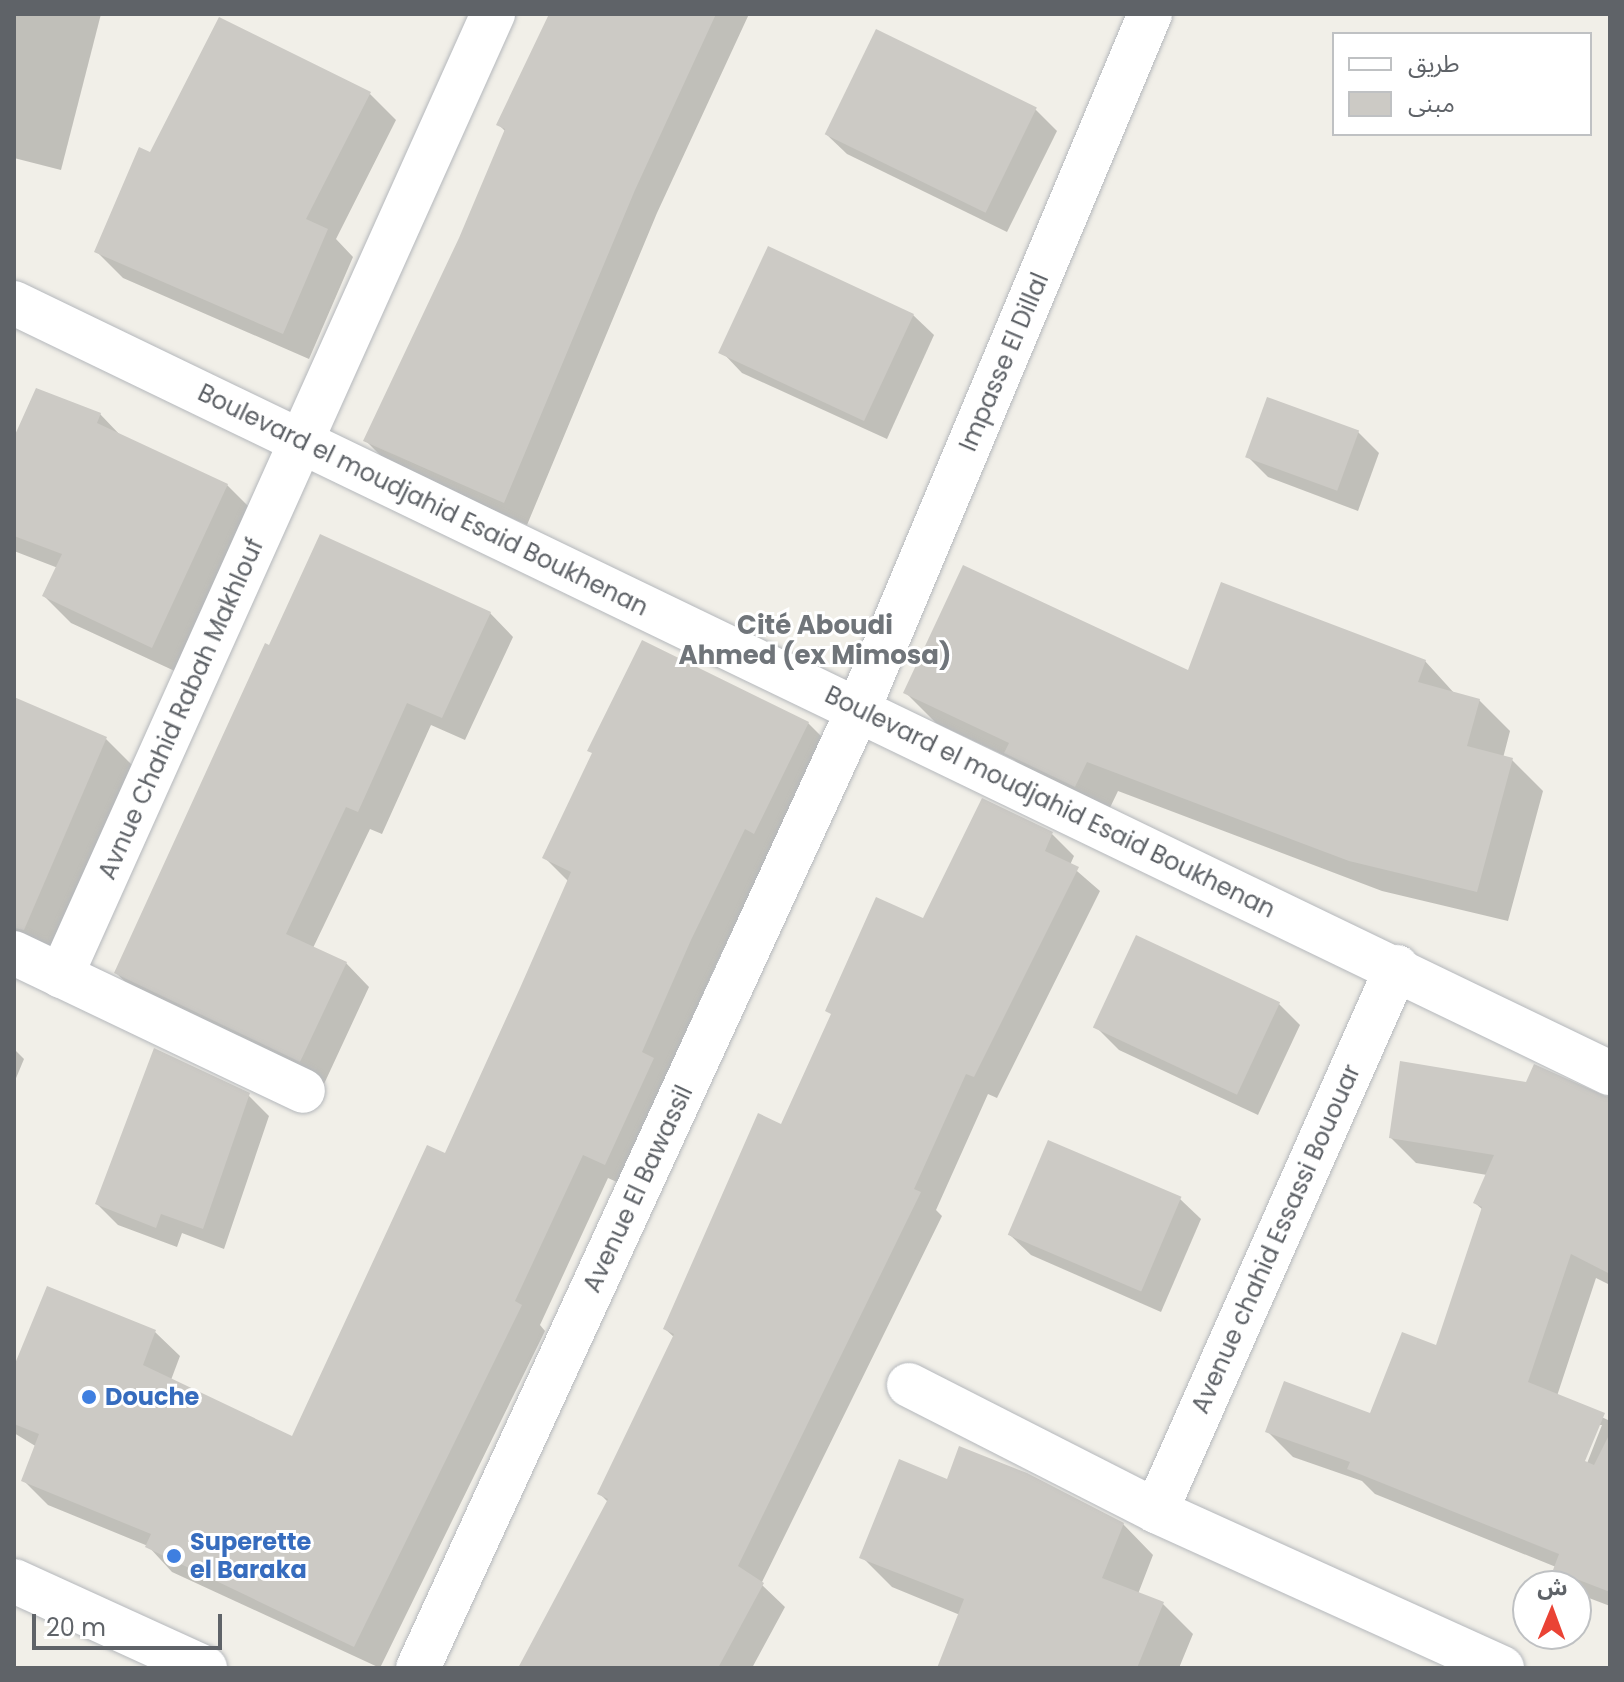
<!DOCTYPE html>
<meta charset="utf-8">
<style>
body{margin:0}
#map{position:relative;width:1624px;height:1682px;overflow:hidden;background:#f1efe8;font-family:Poppins,"Noto Sans Arabic",sans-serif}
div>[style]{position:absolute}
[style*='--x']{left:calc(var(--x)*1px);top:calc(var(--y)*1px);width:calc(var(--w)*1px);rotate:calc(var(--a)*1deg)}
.shadow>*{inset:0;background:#0003}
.building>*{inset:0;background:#cccac5;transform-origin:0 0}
.roads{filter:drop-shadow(0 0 2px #b5b8bc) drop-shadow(0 0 2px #b5b8bc)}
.minor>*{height:44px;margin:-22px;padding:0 22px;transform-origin:22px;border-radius:22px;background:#fff}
.secondary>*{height:44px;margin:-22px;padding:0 22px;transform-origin:22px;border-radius:22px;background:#fff}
.dots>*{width:22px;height:22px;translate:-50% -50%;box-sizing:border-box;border:4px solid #fff;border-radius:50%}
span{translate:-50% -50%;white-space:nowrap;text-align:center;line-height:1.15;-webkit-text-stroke:6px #fff;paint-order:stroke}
.street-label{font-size:24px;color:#5f6368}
.shop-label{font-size:24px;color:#366cbe;font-weight:700}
.left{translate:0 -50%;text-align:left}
.neighbourhood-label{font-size:26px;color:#70757a;font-weight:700}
.frame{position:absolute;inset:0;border:16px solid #5f6368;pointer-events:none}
.legend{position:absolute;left:1332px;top:32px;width:260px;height:104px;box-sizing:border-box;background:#fff;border:2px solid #bfc1c3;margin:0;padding:10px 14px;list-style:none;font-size:24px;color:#5f6368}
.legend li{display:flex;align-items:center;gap:16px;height:40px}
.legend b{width:40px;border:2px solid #bfc1c3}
.north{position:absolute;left:1512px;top:1570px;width:80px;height:80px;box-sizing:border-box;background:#fff;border:2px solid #bfc1c3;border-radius:50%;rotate:1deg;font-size:22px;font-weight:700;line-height:32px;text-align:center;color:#5f6368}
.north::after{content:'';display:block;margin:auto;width:28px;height:36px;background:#ea4335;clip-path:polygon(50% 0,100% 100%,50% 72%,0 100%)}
.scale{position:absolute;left:32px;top:1614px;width:190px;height:36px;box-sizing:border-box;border:4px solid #5f6368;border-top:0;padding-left:10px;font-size:24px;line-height:28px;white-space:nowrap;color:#5f6368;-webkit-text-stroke:6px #fff;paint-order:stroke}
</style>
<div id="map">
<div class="shadow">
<div style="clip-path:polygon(14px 14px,101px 14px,61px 170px,14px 158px)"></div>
<div style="clip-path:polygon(551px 14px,749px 14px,657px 213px,527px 525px,388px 463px,365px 440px,460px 239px,506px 132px,499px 125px)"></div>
<div style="clip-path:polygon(877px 32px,1036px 110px,1057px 131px,1007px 232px,847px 154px,826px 134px)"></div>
<div style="clip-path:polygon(370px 94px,396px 120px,336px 239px,353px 257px,309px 359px,123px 278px,97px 252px,151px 154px)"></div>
<div style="clip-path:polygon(913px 315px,934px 335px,887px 439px,742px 373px,722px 352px)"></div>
<div style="clip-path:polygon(100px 414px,122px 437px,227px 485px,254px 512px,179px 673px,71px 623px,44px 596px,58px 568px,14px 551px,14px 442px)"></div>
<div style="clip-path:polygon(1358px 432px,1379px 453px,1358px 511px,1268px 477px,1247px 456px)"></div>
<div style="clip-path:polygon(490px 613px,513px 637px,465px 740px,431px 725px,382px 834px,370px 829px,313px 948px,346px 963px,369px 987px,324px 1084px,140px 996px,116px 973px,270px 647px)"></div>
<div style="clip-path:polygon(1425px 661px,1455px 694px,1479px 700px,1510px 731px,1503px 758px,1512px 760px,1543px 791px,1508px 921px,1382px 891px,1118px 791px,1106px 816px,1038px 783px,1014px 760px,936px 723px,905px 692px)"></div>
<div style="clip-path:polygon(14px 699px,106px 739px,136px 769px,55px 960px,14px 947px)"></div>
<div style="clip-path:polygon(808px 723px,833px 748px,770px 852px,716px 965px,667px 1074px,630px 1188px,608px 1178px,540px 1325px,545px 1331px,380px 1668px,172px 1572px,148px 1546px,48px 1505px,23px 1480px,37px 1447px,14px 1433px,14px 1372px,155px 1332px,180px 1356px,171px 1380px,293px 1439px,446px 1156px,569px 882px,545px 858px)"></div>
<div style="clip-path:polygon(983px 801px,1052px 834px,1074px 856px,1070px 865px,1100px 891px,997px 1098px,988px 1094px,936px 1210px,942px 1216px,761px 1584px,785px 1607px,752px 1668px,520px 1668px,609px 1503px,599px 1493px,675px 1338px,665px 1329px,782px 1127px,924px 920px)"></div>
<div style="clip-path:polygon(1279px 1004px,1300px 1025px,1258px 1115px,1119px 1050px,1098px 1029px)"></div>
<div style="clip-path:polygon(14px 1049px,24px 1059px,14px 1083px)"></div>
<div style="clip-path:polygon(248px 1095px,269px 1116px,224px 1249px,182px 1233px,177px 1247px,118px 1225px,97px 1204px)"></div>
<div style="clip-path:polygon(evenodd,1610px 1096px,1610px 1285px,1596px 1278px,1557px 1396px,1610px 1421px,1610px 1606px,1581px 1595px,1556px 1567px,1375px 1494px,1362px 1481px,1293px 1457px,1267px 1431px,1371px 1416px,1437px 1348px,1483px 1210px,1475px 1203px,1487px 1175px,1416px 1163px,1391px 1138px,1610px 1096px,1598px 1425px,1602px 1425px,1584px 1471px,1580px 1470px,1598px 1425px)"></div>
<div style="clip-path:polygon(1180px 1199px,1201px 1219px,1161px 1312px,1031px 1255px,1010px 1235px)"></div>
<div style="clip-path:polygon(948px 1481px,1123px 1524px,1153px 1555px,1138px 1594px,1163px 1604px,1193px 1634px,1179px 1668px,958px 1668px,960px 1615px,892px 1587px,862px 1557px)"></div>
</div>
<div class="building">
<div style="clip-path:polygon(549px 14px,716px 14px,635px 190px,504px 503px,363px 441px,459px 238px,505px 129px,496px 125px)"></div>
<div style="clip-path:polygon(219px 17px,371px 92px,306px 219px,328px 229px,283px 334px,94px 252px,139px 147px,150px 152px)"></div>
<div style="left:876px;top:29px;width:179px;height:117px;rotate:26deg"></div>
<div style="left:768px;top:246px;width:161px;height:118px;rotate:25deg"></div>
<div style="clip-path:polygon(36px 388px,101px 413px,97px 423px,228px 484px,152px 648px,42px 596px,62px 554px,14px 536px,14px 437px)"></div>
<div style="left:1267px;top:397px;width:98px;height:64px;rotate:20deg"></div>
<div style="clip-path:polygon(320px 534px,491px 612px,442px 718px,407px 703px,358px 812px,346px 807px,286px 934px,347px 962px,300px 1062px,114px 973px,265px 643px,269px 645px)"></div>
<div style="clip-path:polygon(963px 565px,1188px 670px,1221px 582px,1426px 660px,1418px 682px,1480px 699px,1467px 746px,1513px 758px,1477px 892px,1349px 861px,1087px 762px,1075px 787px,1004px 753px,1009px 743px,903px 693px)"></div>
<div style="clip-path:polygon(642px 640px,809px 722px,754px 834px,745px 829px,691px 940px,642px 1052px,654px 1058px,605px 1165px,583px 1155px,515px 1301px,522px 1305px,354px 1647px,145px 1547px,151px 1534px,21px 1481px,39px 1434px,14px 1424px,14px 1366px,47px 1286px,156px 1330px,143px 1365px,292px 1436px,427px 1145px,445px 1153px,520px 988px,571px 872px,542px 858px,592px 753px,587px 751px)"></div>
<div style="clip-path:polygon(14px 697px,107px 737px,24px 930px,14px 928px)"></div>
<div style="clip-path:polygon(982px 798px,1053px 832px,1045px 851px,1079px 867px,974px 1077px,966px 1074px,914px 1189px,921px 1192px,738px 1566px,764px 1583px,718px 1668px,518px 1668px,608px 1499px,597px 1494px,674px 1334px,663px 1329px,758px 1113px,781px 1124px,831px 1014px,825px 1011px,876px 897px,923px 918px)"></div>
<div style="left:1136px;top:935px;width:159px;height:102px;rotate:25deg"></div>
<div style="clip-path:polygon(154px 1048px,250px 1093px,203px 1229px,161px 1214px,156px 1228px,95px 1204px)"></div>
<div style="clip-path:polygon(1400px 1061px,1526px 1082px,1534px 1064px,1610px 1098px,1610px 1274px,1571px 1254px,1528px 1382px,1605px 1413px,1585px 1461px,1594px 1465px,1610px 1433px,1610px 1592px,1553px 1570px,1559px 1554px,1347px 1469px,1350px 1462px,1265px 1432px,1284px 1381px,1370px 1413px,1402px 1332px,1436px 1345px,1482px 1207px,1473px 1203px,1494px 1155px,1389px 1138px)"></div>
<div style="left:1048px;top:1140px;width:145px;height:103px;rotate:23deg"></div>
<div style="clip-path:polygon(959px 1446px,1027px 1473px,1124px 1523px,1102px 1578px,1164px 1602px,1137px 1668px,937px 1668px,964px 1599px,859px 1558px,899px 1459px,947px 1479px)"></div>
</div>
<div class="roads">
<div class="minor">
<div style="--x:14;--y:303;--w:1772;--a:25.76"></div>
<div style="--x:14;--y:953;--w:320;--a:25.5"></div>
<div style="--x:1397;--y:967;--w:595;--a:113.89"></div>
<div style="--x:1156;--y:1511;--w:380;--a:24.4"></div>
<div style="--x:61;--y:976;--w:1055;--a:-65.82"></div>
<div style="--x:909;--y:1385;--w:277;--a:27"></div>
<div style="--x:418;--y:1668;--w:1054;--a:-65.33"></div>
<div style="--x:858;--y:710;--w:755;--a:-67.24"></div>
</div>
<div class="secondary">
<div style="--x:14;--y:1581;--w:210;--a:24.5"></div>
</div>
</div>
<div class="dots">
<div style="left:89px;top:1397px;background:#3f7fe0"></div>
<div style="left:174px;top:1556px;background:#3f7fe0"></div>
</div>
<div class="street-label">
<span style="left:1004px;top:362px;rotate:-67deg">Impasse El Dillal</span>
<span style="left:423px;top:500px;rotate:26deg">Boulevard el moudjahid Esaid Boukhenan</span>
<span style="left:181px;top:709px;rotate:-66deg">Avnue Chahid Rabah Makhlouf</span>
<span style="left:1050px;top:802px;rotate:26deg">Boulevard el moudjahid Esaid Boukhenan</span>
<span style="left:638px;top:1189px;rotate:-65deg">Avenue El Bawassil</span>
<span style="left:1276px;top:1239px;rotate:-66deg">Avenue chahid Essassi Bououar</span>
</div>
<div class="shop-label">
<span class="left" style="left:105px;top:1397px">Douche</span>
<span class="left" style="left:190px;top:1556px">Superette<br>el Baraka</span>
</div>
<div class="neighbourhood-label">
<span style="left:815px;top:641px">Cité Aboudi<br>Ahmed (ex Mimosa)</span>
</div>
<div class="frame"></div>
<ul class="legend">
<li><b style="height:10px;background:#fff"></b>طريق</li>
<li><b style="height:22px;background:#cccac5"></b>مبنى</li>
</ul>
<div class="north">ش</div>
<div class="scale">20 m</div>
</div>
